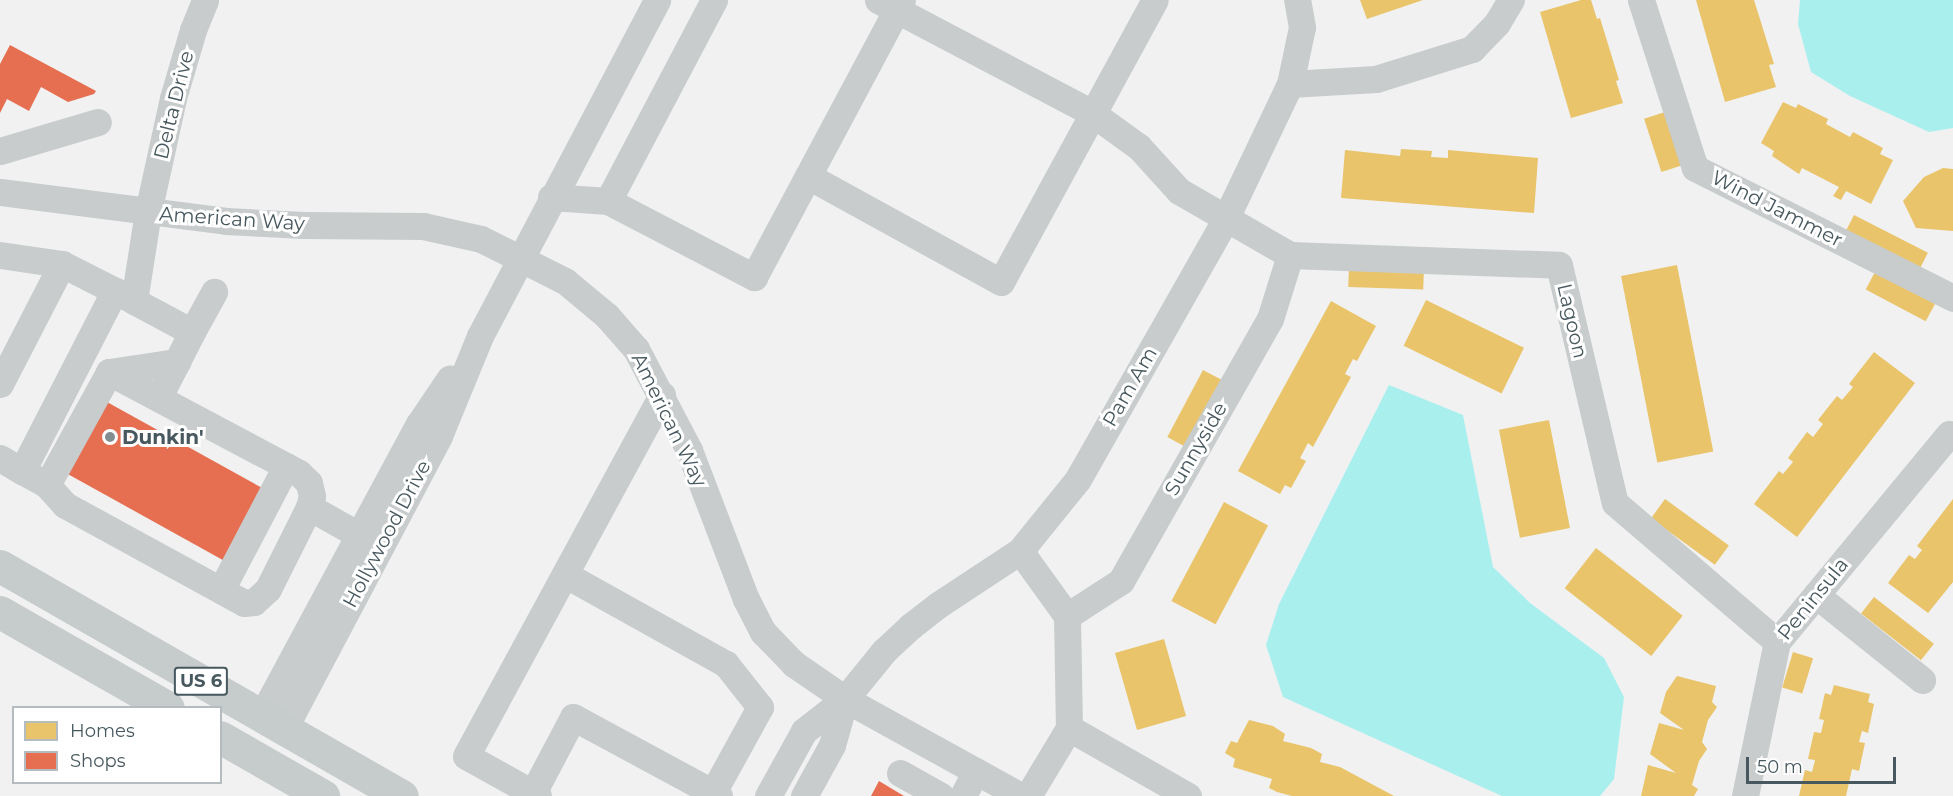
<!DOCTYPE html>
<style>
body{margin:0}
#map{position:relative;width:1953px;height:796px;overflow:hidden;background:#f1f1f1;font-family:Montserrat,sans-serif}
div>[style]{position:absolute}
[style*='--x']{left:calc(var(--x)*1px);top:calc(var(--y)*1px);width:calc(var(--w)*1px);rotate:calc(var(--a)*1deg)}
.water>*{inset:0;background:#a9efee}
.homes>*{inset:0;background:#e9c46a;transform-origin:0 0}
.shops>*{inset:0;background:#e76f51;transform-origin:0 0}
.minor>*{height:27px;margin:-13.5px;padding:0 13.5px;transform-origin:13.5px;border-radius:13.5px;background:#c8cccd}
.major>*{height:33px;margin:-16.5px;padding:0 16.5px;transform-origin:16.5px;border-radius:16.5px;background:#c6cbcc}
.dots>*{width:16px;height:16px;translate:-50% -50%;box-sizing:border-box;border:3px solid #fff;border-radius:50%}
span{translate:-50% -50%;white-space:nowrap;text-align:center;line-height:1.15;-webkit-text-stroke:6px #fff;paint-order:stroke}
.shield-label span{padding:2px 4px;background:#fff;border:2px solid;border-radius:4px;-webkit-text-stroke-width:0}
.shield-label{font-size:18px;color:#47585e;font-weight:700}
.street-label{font-size:20px;color:#47585e}
.poi-label{font-size:20px;color:#47585e;font-weight:700}
.left{translate:0 -50%;text-align:left}
.legend{position:absolute;left:12px;top:706px;width:210px;height:78px;box-sizing:border-box;background:#fff;border:2px solid #b5bcbf;margin:0;padding:8px 10px;list-style:none;font-size:18px;color:#47585e}
.legend li{display:flex;align-items:center;gap:12px;height:30px}
.legend b{width:30px;border:2px solid #b5bcbf}
.scale{position:absolute;left:1746px;top:757px;width:150px;height:27px;box-sizing:border-box;border:3px solid #47585e;border-top:0;padding-left:8px;font-size:18px;line-height:21px;white-space:nowrap;color:#47585e;-webkit-text-stroke:4px #fff;paint-order:stroke}
</style>
<div id="map">
<div class="water">
<div style="clip-path:polygon(1800px 0,1953px 0,1953px 128px,1929px 132px,1850px 96px,1811px 72px,1798px 24px)"></div>
<div style="clip-path:polygon(1389px 385px,1463px 415px,1493px 567px,1530px 603px,1604px 658px,1624px 697px,1614px 779px,1600px 796px,1502px 796px,1283px 697px,1266px 645px,1279px 604px)"></div>
</div>
<div class="homes">
<div style="clip-path:polygon(1360px 0,1423px 0,1367px 19px)"></div>
<div style="clip-path:polygon(1581px 0,1591px 0,1597px 19px,1600px 18px,1619px 80px,1616px 81px,1623px 103px,1571px 118px,1540px 12px)"></div>
<div style="clip-path:polygon(1696px 0,1754px 0,1774px 64px,1769px 65px,1776px 87px,1725px 102px)"></div>
<div style="clip-path:polygon(1783px 102px,1796px 108px,1798px 104px,1828px 119px,1826px 124px,1850px 137px,1853px 132px,1883px 148px,1880px 154px,1893px 160px,1871px 204px,1846px 191px,1841px 200px,1833px 196px,1839px 187px,1802px 168px,1799px 174px,1772px 156px,1774px 151px,1761px 143px)"></div>
<div style="left:1665px;top:112px;width:56px;height:22px;rotate:72deg"></div>
<div style="clip-path:polygon(1401px 149px,1432px 151px,1431px 157px,1448px 158px,1448px 150px,1538px 158px,1534px 213px,1341px 198px,1345px 150px,1400px 156px)"></div>
<div style="clip-path:polygon(1943px 168px,1953px 169px,1953px 231px,1916px 228px,1903px 201px,1924px 177px)"></div>
<div style="left:1854px;top:215px;width:83px;height:21px;rotate:27deg"></div>
<div style="left:1677px;top:265px;width:190px;height:57px;rotate:79deg"></div>
<div style="left:1349px;top:266px;width:75px;height:21px;rotate:2deg"></div>
<div style="left:1876px;top:270px;width:68px;height:22px;rotate:28deg"></div>
<div style="left:1426px;top:300px;width:109px;height:51px;rotate:26deg"></div>
<div style="clip-path:polygon(1331px 301px,1376px 326px,1357px 361px,1353px 359px,1345px 374px,1351px 377px,1313px 447px,1308px 443px,1300px 458px,1306px 461px,1291px 488px,1285px 485px,1280px 494px,1238px 471px)"></div>
<div style="clip-path:polygon(1874px 352px,1915px 383px,1797px 537px,1754px 504px,1779px 471px,1783px 474px,1793px 462px,1788px 458px,1807px 432px,1813px 437px,1823px 424px,1818px 420px,1837px 396px,1842px 400px,1853px 387px,1849px 384px)"></div>
<div style="left:1203px;top:370px;width:21px;height:76px;rotate:28deg"></div>
<div style="left:1549px;top:420px;width:110px;height:51px;rotate:79deg"></div>
<div style="left:1665px;top:499px;width:79px;height:24px;rotate:36deg"></div>
<div style="clip-path:polygon(1953px 499px,1953px 582px,1928px 613px,1888px 583px,1909px 555px,1915px 559px,1922px 550px,1917px 546px)"></div>
<div style="left:1224px;top:502px;width:50px;height:112px;rotate:28deg"></div>
<div style="left:1596px;top:548px;width:110px;height:51px;rotate:38deg"></div>
<div style="left:1874px;top:597px;width:76px;height:21px;rotate:38deg"></div>
<div style="left:1164px;top:639px;width:80px;height:51px;rotate:74deg"></div>
<div style="left:1793px;top:652px;width:21px;height:37px;rotate:17deg"></div>
<div style="clip-path:polygon(1677px 676px,1716px 686px,1712px 702px,1717px 707px,1708px 720px,1702px 742px,1707px 749px,1699px 761px,1692px 785px,1698px 789px,1694px 796px,1641px 796px,1648px 765px,1676px 773px,1650px 754px,1659px 723px,1684px 730px,1660px 713px,1666px 692px)"></div>
<div style="clip-path:polygon(1834px 685px,1870px 694px,1868px 702px,1874px 704px,1868px 733px,1862px 731px,1859px 742px,1865px 743px,1859px 771px,1852px 769px,1846px 796px,1799px 796px,1805px 770px,1812px 772px,1815px 760px,1808px 759px,1814px 732px,1821px 733px,1824px 720px,1819px 719px,1825px 693px,1831px 695px)"></div>
<div style="clip-path:polygon(1249px 720px,1273px 726px,1285px 734px,1283px 741px,1311px 748px,1322px 754px,1320px 762px,1340px 767px,1394px 796px,1292px 796px,1277px 792px,1269px 788px,1272px 779px,1233px 767px,1235px 759px,1225px 753px,1231px 741px,1237px 743px)"></div>
</div>
<div class="shops">
<div style="clip-path:polygon(10px 45px,96px 91px,94px 94px,68px 102px,41px 87px,29px 111px,7px 99px,0 113px,0 64px)"></div>
<div style="left:107px;top:402px;width:184px;height:82px;rotate:29deg"></div>
<div style="clip-path:polygon(879px 781px,904px 796px,871px 796px)"></div>
</div>
<div class="minor">
<div style="--x:714;--y:0;--w:227;--a:117.8"></div>
<div style="--x:608;--y:201;--w:165;--a:27.5"></div>
<div style="--x:754;--y:277;--w:314;--a:-61.9"></div>
<div style="--x:878;--y:0;--w:242;--a:27.8"></div>
<div style="--x:1092;--y:113;--w:58;--a:35.9"></div>
<div style="--x:1139;--y:147;--w:59;--a:47.7"></div>
<div style="--x:1179;--y:191;--w:128;--a:30"></div>
<div style="--x:1290;--y:255;--w:269;--a:2.1"></div>
<div style="--x:1559;--y:265;--w:244;--a:76.8"></div>
<div style="--x:1615;--y:503;--w:213;--a:40.6"></div>
<div style="--x:1641;--y:0;--w:176;--a:72.2"></div>
<div style="--x:1695;--y:168;--w:289;--a:26.7"></div>
<div style="--x:1290;--y:84;--w:86;--a:-3.3"></div>
<div style="--x:1376;--y:79;--w:101;--a:-17.4"></div>
<div style="--x:1472;--y:49;--w:36;--a:-46"></div>
<div style="--x:1497;--y:23;--w:27;--a:-59"></div>
<div style="--x:0;--y:151;--w:102;--a:-16.5"></div>
<div style="--x:808;--y:176;--w:220;--a:28.8"></div>
<div style="--x:1001;--y:282;--w:321;--a:-61.4"></div>
<div style="--x:0;--y:192;--w:228;--a:7.3"></div>
<div style="--x:226;--y:221;--w:77;--a:3"></div>
<div style="--x:303;--y:225;--w:120;--a:0.5"></div>
<div style="--x:423;--y:226;--w:59;--a:12.6"></div>
<div style="--x:481;--y:239;--w:94;--a:26.6"></div>
<div style="--x:565;--y:281;--w:55;--a:39.8"></div>
<div style="--x:607;--y:316;--w:44;--a:48.7"></div>
<div style="--x:636;--y:349;--w:114;--a:62.3"></div>
<div style="--x:689;--y:450;--w:160;--a:69.1"></div>
<div style="--x:746;--y:599;--w:37;--a:63"></div>
<div style="--x:763;--y:632;--w:45;--a:45.9"></div>
<div style="--x:794;--y:664;--w:62;--a:34.5"></div>
<div style="--x:845;--y:699;--w:201;--a:28.9"></div>
<div style="--x:551;--y:197;--w:57;--a:4"></div>
<div style="--x:0;--y:255;--w:63;--a:8.3"></div>
<div style="--x:192;--y:332;--w:46;--a:-61.2"></div>
<div style="--x:109;--y:372;--w:215;--a:28"></div>
<div style="--x:299;--y:473;--w:14;--a:45"></div>
<div style="--x:309;--y:483;--w:13;--a:77"></div>
<div style="--x:312;--y:496;--w:11;--a:105"></div>
<div style="--x:109;--y:372;--w:69;--a:-8.4"></div>
<div style="--x:0;--y:384;--w:135;--a:-62.7"></div>
<div style="--x:62;--y:264;--w:77;--a:26.9"></div>
<div style="--x:159;--y:397;--w:73;--a:-63.1"></div>
<div style="--x:192;--y:332;--w:66;--a:-151.9"></div>
<div style="--x:134;--y:301;--w:90;--a:-81.1"></div>
<div style="--x:148;--y:212;--w:117;--a:-77.6"></div>
<div style="--x:173;--y:98;--w:71;--a:-73.6"></div>
<div style="--x:193;--y:30;--w:32;--a:-68"></div>
<div style="--x:0;--y:458;--w:26;--a:31"></div>
<div style="--x:22;--y:471;--w:203;--a:-62.8"></div>
<div style="--x:22;--y:471;--w:29;--a:29"></div>
<div style="--x:47;--y:485;--w:27;--a:48"></div>
<div style="--x:65;--y:505;--w:204;--a:28.7"></div>
<div style="--x:244;--y:603;--w:10;--a:-6"></div>
<div style="--x:254;--y:602;--w:19;--a:-43"></div>
<div style="--x:268;--y:589;--w:92;--a:-63.4"></div>
<div style="--x:309;--y:507;--w:81;--a:29.4"></div>
<div style="--x:47;--y:485;--w:129;--a:-61.2"></div>
<div style="--x:1020;--y:551;--w:80;--a:54.1"></div>
<div style="--x:1067;--y:616;--w:112;--a:89"></div>
<div style="--x:1069;--y:728;--w:79;--a:121.1"></div>
<div style="--x:566;--y:575;--w:183;--a:29.1"></div>
<div style="--x:726;--y:664;--w:55;--a:51.7"></div>
<div style="--x:760;--y:707;--w:102;--a:118.8"></div>
<div style="--x:221;--y:590;--w:140;--a:-62.3"></div>
<div style="--x:1816;--y:595;--w:136;--a:38.7"></div>
<div style="--x:1067;--y:616;--w:64;--a:-32.9"></div>
<div style="--x:1121;--y:581;--w:301;--a:-60.4"></div>
<div style="--x:1270;--y:319;--w:67;--a:-72.6"></div>
<div style="--x:262;--y:715;--w:331;--a:-61.7"></div>
<div style="--x:419;--y:424;--w:55;--a:-56"></div>
<div style="--x:1069;--y:728;--w:137;--a:29.7"></div>
<div style="--x:284;--y:729;--w:331;--a:-62.1"></div>
<div style="--x:439;--y:436;--w:108;--a:-67.7"></div>
<div style="--x:480;--y:336;--w:380;--a:-62.2"></div>
<div style="--x:900;--y:773;--w:47;--a:29.3"></div>
<div style="--x:533;--y:793;--w:86;--a:-62.2"></div>
<div style="--x:573;--y:717;--w:166;--a:28.4"></div>
<div style="--x:538;--y:796;--w:82;--a:-150.9"></div>
<div style="--x:466;--y:756;--w:411;--a:-61.5"></div>
<div style="--x:768;--y:796;--w:74;--a:-61"></div>
<div style="--x:804;--y:731;--w:52;--a:-38"></div>
<div style="--x:845;--y:699;--w:62;--a:-50.9"></div>
<div style="--x:884;--y:651;--w:37;--a:-43"></div>
<div style="--x:911;--y:626;--w:34;--a:-38"></div>
<div style="--x:938;--y:605;--w:98;--a:-33.4"></div>
<div style="--x:1020;--y:551;--w:92;--a:-51.1"></div>
<div style="--x:1078;--y:479;--w:300;--a:-60.4"></div>
<div style="--x:1226;--y:218;--w:148;--a:-64.5"></div>
<div style="--x:1290;--y:84;--w:58;--a:-78.1"></div>
<div style="--x:1302;--y:27;--w:27;--a:-100"></div>
<div style="--x:804;--y:796;--w:58;--a:-61.2"></div>
<div style="--x:832;--y:745;--w:48;--a:-74.2"></div>
<div style="--x:963;--y:796;--w:28;--a:-63"></div>
<div style="--x:1745;--y:796;--w:157;--a:-78.3"></div>
<div style="--x:1777;--y:642;--w:270;--a:-50.4"></div>
</div>
<div class="major">
<div style="--x:0;--y:566;--w:463;--a:29.8"></div>
<div style="--x:0;--y:612;--w:193;--a:29.7"></div>
<div style="--x:220;--y:737;--w:119;--a:29.8"></div>
</div>
<div class="dots">
<div style="left:110px;top:437px;background:#828e91"></div>
</div>
<div class="shield-label">
<span style="left:201px;top:681px">US 6</span>
</div>
<div class="street-label">
<span style="left:174px;top:105px;rotate:-76deg">Delta Drive</span>
<span style="left:1777px;top:209px;rotate:27deg">Wind Jammer</span>
<span style="left:232px;top:219px;rotate:4deg">American Way</span>
<span style="left:1572px;top:321px;rotate:77deg">Lagoon</span>
<span style="left:1130px;top:387px;rotate:-60deg">Pam Am</span>
<span style="left:669px;top:420px;rotate:64deg">American Way</span>
<span style="left:1196px;top:449px;rotate:-60deg">Sunnyside</span>
<span style="left:387px;top:534px;rotate:-62deg">Hollywood Drive</span>
<span style="left:1813px;top:599px;rotate:-51deg">Peninsula</span>
</div>
<div class="poi-label">
<span class="left" style="left:122px;top:437px">Dunkin'</span>
</div>
<ul class="legend">
<li><b style="height:16px;background:#e9c46a"></b>Homes</li>
<li><b style="height:16px;background:#e76f51"></b>Shops</li>
</ul>
<div class="scale">50 m</div>
</div>
